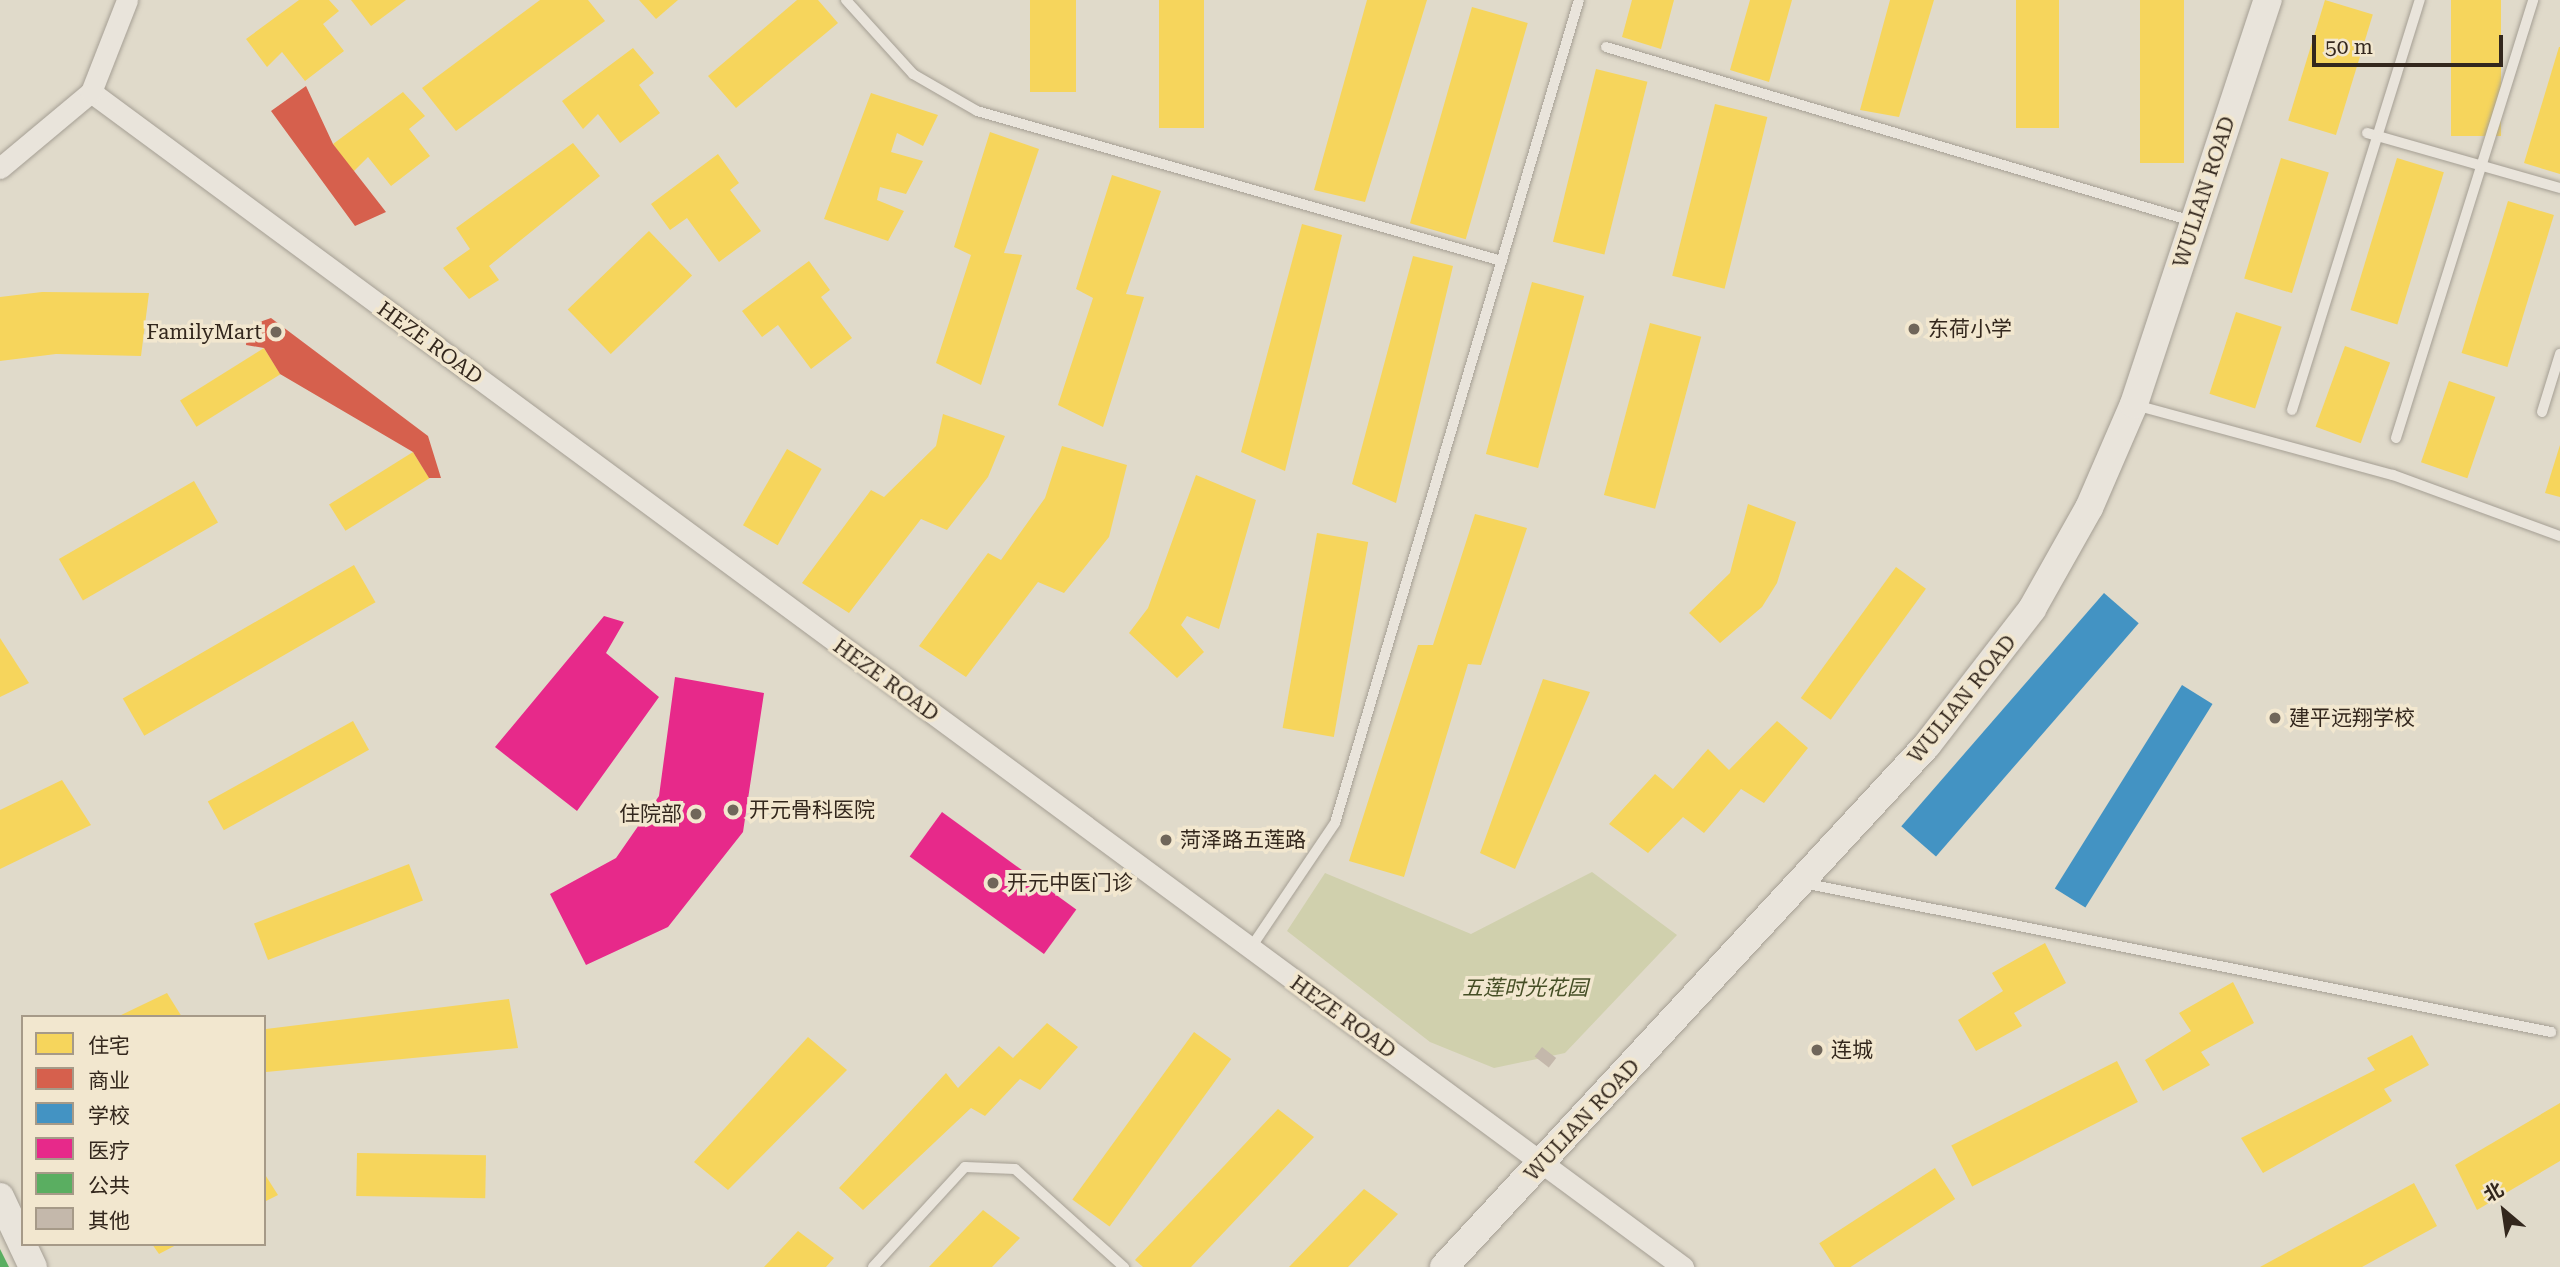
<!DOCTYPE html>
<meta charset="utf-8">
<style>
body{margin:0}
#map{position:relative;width:2560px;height:1267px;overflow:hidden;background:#e0daca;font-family:"Roboto Serif","Noto Sans SC",serif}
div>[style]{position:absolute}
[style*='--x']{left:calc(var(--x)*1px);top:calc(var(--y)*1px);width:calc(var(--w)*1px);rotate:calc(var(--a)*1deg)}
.green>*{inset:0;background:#d0d0ad}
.homes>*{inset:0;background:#f6d55c;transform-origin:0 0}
.shops>*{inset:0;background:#d6604d}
.schools>*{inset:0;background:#4393c3;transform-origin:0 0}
.health>*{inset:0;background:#e7298a;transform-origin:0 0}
.public>*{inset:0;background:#5aae61}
.building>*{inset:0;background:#c4b8ab;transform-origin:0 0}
.roads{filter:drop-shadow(0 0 2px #a59f94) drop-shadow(0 0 2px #a59f94)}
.lane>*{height:10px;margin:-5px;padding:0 5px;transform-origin:5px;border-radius:5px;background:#e9e4db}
.street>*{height:21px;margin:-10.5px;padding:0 10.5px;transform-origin:10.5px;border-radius:10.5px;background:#e9e4db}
.secondary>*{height:28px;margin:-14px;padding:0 14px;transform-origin:14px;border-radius:14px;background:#e9e4db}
.dots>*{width:19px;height:19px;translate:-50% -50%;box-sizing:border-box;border:4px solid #f2e7cf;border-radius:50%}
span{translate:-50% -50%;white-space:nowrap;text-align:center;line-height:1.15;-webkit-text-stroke:7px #f2e7cf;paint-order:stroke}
.street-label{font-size:21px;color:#33271d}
.poi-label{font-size:21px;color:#33271d}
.left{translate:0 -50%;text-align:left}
.right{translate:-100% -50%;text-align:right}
.park-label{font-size:21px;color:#454e25;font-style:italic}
.legend{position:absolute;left:21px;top:1015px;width:245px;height:231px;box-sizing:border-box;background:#f2e7cf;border:2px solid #a69a88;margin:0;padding:9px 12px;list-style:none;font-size:21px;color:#33271d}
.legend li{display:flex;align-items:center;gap:14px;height:35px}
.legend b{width:35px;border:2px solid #a69a88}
.north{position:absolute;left:2469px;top:1176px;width:70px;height:70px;-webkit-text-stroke:5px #f2e7cf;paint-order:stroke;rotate:331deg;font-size:19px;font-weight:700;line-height:28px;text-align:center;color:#33271d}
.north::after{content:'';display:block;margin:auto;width:24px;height:32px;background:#33271d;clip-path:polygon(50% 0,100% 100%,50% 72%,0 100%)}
.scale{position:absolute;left:2312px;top:35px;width:191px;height:32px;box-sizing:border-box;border:4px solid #33271d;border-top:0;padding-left:9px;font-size:21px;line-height:24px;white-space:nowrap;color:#33271d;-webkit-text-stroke:5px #f2e7cf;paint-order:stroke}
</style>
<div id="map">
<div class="green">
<div style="clip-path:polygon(1592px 872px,1677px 935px,1565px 1053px,1494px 1068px,1430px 1042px,1287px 931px,1325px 873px,1471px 934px)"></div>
</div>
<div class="homes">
<div style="clip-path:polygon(299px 0,329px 0,339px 11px,323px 24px,344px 51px,305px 81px,282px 52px,267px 67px,246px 39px)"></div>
<div style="clip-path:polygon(351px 0,406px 0,371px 26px)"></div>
<div style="clip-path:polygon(540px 0,588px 0,605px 21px,456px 131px,422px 88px)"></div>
<div style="clip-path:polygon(639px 0,678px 0,656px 19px)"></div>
<div style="clip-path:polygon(797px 0,818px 0,838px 23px,736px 108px,708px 76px)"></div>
<div style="left:1030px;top:0;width:46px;height:92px"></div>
<div style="left:1159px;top:0;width:45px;height:128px"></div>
<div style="clip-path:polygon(1367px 0,1427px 0,1365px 202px,1314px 190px)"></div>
<div style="clip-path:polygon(1632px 0,1674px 0,1661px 49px,1622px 37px)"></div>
<div style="clip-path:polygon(1750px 0,1792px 0,1769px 82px,1730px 70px)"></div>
<div style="clip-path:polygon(1890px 0,1934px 0,1899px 117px,1860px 110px)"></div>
<div style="left:2016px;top:0;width:43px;height:128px"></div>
<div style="left:2140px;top:0;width:44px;height:163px"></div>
<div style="left:2325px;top:0;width:50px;height:126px;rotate:17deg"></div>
<div style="left:2451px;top:0;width:50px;height:136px"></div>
<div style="left:1472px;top:7px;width:58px;height:225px;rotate:16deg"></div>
<div style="clip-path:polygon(2559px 47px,2560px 47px,2560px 174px,2524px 163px)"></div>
<div style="clip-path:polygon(633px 48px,654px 73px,639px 85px,660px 113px,620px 143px,598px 114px,583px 129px,562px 101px)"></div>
<div style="left:1596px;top:69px;width:53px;height:178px;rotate:14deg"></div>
<div style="clip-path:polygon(403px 92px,425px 116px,409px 129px,430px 156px,391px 186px,368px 157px,353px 172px,333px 144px)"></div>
<div style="clip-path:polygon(871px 93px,938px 115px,923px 146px,897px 133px,891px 152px,923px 161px,906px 194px,880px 187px,877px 200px,904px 211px,888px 241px,824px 219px)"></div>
<div style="left:1715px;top:104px;width:54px;height:177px;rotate:14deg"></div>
<div style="clip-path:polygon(990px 132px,1039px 149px,1004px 253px,1022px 255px,981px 385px,936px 363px,971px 255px,954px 247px)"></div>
<div style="clip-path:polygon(573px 143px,600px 176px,489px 266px,499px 280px,469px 299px,443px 268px,470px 249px,456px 228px)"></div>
<div style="clip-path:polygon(718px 154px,739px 183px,730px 190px,761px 231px,719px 262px,687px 218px,670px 230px,651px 204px)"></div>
<div style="left:2281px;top:158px;width:50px;height:126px;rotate:17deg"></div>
<div style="left:2397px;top:158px;width:49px;height:159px;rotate:17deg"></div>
<div style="clip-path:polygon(1112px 175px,1161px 191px,1126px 294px,1144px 297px,1103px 427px,1058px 405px,1093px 298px,1076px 289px)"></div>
<div style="left:2508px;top:201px;width:48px;height:159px;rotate:17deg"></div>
<div style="clip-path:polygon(1302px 224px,1342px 235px,1285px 471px,1241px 452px)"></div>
<div style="left:649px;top:231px;width:62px;height:113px;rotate:46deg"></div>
<div style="clip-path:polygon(1413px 256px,1453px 266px,1396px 503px,1352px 484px)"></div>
<div style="clip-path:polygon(809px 261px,830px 290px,821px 297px,852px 338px,811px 369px,778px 325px,762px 337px,742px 311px)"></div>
<div style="left:1532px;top:282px;width:54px;height:178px;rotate:15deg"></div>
<div style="clip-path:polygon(42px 292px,149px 293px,141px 356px,56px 354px,0 361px,0 297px)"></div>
<div style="left:2236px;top:312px;width:48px;height:86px;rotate:18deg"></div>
<div style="left:1650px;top:323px;width:53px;height:178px;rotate:15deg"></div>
<div style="left:2345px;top:346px;width:48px;height:86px;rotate:20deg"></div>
<div style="left:264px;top:348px;width:31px;height:99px;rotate:58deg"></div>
<div style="left:2449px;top:381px;width:49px;height:86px;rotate:19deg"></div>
<div style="clip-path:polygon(943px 414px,1005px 436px,988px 477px,947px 530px,921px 519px,849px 613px,802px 583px,871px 490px,884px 497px,936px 446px)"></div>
<div style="clip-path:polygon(2560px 445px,2560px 497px,2545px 493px)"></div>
<div style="clip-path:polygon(1062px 446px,1127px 465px,1109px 537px,1064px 593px,1038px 582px,966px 677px,919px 646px,988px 553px,1001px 560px,1045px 498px)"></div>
<div style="left:787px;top:449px;width:40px;height:88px;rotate:30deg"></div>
<div style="left:413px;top:452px;width:31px;height:99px;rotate:58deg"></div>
<div style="clip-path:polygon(1196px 475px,1256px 500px,1219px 629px,1187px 616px,1181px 625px,1204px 652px,1177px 678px,1129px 633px,1148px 608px)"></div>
<div style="left:194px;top:481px;width:48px;height:156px;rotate:60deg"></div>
<div style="clip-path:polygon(1748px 504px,1796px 522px,1777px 583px,1762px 607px,1720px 643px,1689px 613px,1730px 573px)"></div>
<div style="clip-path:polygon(1475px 514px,1527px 528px,1481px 665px,1468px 664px,1404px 877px,1349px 861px,1418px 645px,1433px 645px)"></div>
<div style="left:1317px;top:533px;width:52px;height:198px;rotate:10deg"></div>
<div style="left:354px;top:565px;width:43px;height:267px;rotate:60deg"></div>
<div style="left:1896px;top:567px;width:37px;height:162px;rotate:36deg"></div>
<div style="clip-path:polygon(0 638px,29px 683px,0 697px)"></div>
<div style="clip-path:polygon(1543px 679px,1590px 692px,1515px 869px,1480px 853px)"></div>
<div style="left:353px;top:721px;width:33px;height:166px;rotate:61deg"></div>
<div style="clip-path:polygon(1777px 721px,1808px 748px,1764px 803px,1741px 789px,1704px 833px,1683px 817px,1648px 853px,1609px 824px,1655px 774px,1673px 789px,1708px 749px,1729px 770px)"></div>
<div style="clip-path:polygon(62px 780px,91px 825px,0 869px,0 810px)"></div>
<div style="left:409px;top:864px;width:39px;height:166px;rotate:69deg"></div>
<div style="clip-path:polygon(2045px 943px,2066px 983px,2014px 1013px,2022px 1026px,1976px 1051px,1958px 1020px,2003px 991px,1992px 973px)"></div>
<div style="clip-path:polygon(2233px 982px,2254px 1023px,2201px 1052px,2210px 1065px,2163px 1091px,2145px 1060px,2191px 1031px,2179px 1013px)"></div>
<div style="clip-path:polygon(167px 993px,182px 1017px,117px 1017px)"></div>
<div style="clip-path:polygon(509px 999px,518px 1048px,266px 1072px,266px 1029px)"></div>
<div style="clip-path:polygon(1047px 1023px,1078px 1047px,1040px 1090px,1020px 1079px,985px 1116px,971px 1108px,863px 1210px,839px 1188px,946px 1073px,958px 1088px,999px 1046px,1013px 1058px)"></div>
<div style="left:1194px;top:1032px;width:46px;height:207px;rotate:36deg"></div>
<div style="clip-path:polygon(2412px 1035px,2429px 1065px,2384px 1089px,2392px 1101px,2263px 1173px,2241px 1138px,2375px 1070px,2367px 1058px)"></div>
<div style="clip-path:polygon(808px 1037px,847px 1070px,728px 1190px,694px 1162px)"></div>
<div style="left:2117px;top:1061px;width:46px;height:186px;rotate:63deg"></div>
<div style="clip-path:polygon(2560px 1103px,2560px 1161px,2477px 1210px,2455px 1165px)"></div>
<div style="clip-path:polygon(1278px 1109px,1314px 1137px,1191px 1267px,1143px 1267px,1135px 1260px)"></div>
<div style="left:357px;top:1153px;width:129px;height:43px;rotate:1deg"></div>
<div style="left:1935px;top:1168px;width:37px;height:138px;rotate:57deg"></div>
<div style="clip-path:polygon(264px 1173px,278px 1195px,264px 1202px)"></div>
<div style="clip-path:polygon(2414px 1183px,2437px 1226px,2362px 1267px,2260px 1267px)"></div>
<div style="clip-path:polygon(1364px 1189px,1398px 1214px,1348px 1267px,1289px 1267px)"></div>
<div style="clip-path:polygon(983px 1210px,1020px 1238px,992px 1267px,929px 1267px)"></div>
<div style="clip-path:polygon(798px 1231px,834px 1258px,826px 1267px,764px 1267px)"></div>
<div style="clip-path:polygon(152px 1244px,178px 1244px,159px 1254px)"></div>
</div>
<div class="shops">
<div style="clip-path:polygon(306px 86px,333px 144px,386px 212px,355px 226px,271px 111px)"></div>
<div style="clip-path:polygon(271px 318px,428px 436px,441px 478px,429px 478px,413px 452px,280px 374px,264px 348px,246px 345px,248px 326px)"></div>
</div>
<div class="schools">
<div style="left:2104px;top:593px;width:46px;height:309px;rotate:41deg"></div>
<div style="left:2182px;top:685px;width:36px;height:240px;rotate:32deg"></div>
</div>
<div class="health">
<div style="clip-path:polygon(604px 616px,624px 622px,606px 653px,659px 697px,577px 811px,495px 747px)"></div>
<div style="clip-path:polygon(675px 677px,764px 693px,743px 832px,668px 927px,586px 965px,550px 894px,616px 858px,659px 796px)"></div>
<div style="left:942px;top:812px;width:166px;height:55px;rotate:36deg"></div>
</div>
<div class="public">
<div style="clip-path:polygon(0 1249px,9px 1267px,0 1267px)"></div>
</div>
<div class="building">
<div style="left:1542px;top:1047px;width:18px;height:12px;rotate:38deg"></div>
</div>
<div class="roads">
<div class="lane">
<div style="--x:846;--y:0;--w:100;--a:47.8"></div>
<div style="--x:913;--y:74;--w:74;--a:30"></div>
<div style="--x:977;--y:111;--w:546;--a:15.95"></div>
<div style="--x:1606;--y:47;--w:611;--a:16.54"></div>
<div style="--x:2367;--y:133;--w:201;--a:15.9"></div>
<div style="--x:2135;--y:405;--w:267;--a:15.2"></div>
<div style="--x:2393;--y:475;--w:178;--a:20.1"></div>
<div style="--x:2292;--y:410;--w:430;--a:-72.7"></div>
<div style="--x:2542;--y:412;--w:61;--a:-72.8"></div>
<div style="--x:2396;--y:438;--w:459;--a:-72.6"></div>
<div style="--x:1803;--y:883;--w:763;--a:11.27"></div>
<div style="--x:1250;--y:949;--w:152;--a:-56"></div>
<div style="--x:1335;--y:823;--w:858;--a:-73.49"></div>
<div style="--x:873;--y:1267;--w:136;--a:-47.4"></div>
<div style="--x:965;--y:1167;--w:50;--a:2.3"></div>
<div style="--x:1015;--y:1169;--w:147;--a:42"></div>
</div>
<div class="street">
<div style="--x:91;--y:92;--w:1979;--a:36.43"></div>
<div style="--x:0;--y:168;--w:119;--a:-39.9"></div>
<div style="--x:91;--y:92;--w:99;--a:-68.6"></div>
</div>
<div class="secondary">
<div style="--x:0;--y:1197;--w:77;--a:64.8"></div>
<div style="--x:1444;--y:1267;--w:711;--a:-47.22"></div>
<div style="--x:1927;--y:745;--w:172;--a:-52.3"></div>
<div style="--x:2032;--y:609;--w:116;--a:-60.6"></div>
<div style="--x:2089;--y:508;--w:113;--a:-66.6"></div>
<div style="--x:2134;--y:404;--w:426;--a:-71.7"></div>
</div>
</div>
<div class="dots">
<div style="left:1914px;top:329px;background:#70665a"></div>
<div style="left:276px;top:332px;background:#70665a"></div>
<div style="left:2275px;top:718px;background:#70665a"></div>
<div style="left:733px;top:810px;background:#70665a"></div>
<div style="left:696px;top:814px;background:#70665a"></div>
<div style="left:1166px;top:840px;background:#70665a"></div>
<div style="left:993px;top:883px;background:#70665a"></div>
<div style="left:1817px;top:1050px;background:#70665a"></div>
</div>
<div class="street-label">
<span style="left:2204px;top:192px;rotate:-72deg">WULIAN ROAD</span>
<span style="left:430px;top:343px;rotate:36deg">HEZE ROAD</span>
<span style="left:886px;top:680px;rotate:36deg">HEZE ROAD</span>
<span style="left:1962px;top:699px;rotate:-51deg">WULIAN ROAD</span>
<span style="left:1343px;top:1017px;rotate:36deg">HEZE ROAD</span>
<span style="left:1582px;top:1120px;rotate:-47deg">WULIAN ROAD</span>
</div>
<div class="poi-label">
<span class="left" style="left:1928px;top:329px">东荷小学</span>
<span class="right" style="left:262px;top:332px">FamilyMart</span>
<span class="left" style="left:2289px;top:718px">建平远翔学校</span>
<span class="left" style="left:749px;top:810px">开元骨科医院</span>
<span class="right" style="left:682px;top:814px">住院部</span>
<span class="left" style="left:1180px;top:840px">菏泽路五莲路</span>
<span class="left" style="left:1007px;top:883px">开元中医门诊</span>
<span class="left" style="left:1831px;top:1050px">连城</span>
</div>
<div class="park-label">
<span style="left:1525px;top:988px">五莲时光花园</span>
</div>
<ul class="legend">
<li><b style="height:19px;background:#f6d55c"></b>住宅</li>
<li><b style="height:19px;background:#d6604d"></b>商业</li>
<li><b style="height:19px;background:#4393c3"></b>学校</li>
<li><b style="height:19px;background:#e7298a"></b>医疗</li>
<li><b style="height:19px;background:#5aae61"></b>公共</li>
<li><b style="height:19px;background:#c4b8ab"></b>其他</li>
</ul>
<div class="north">北</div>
<div class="scale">50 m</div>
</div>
